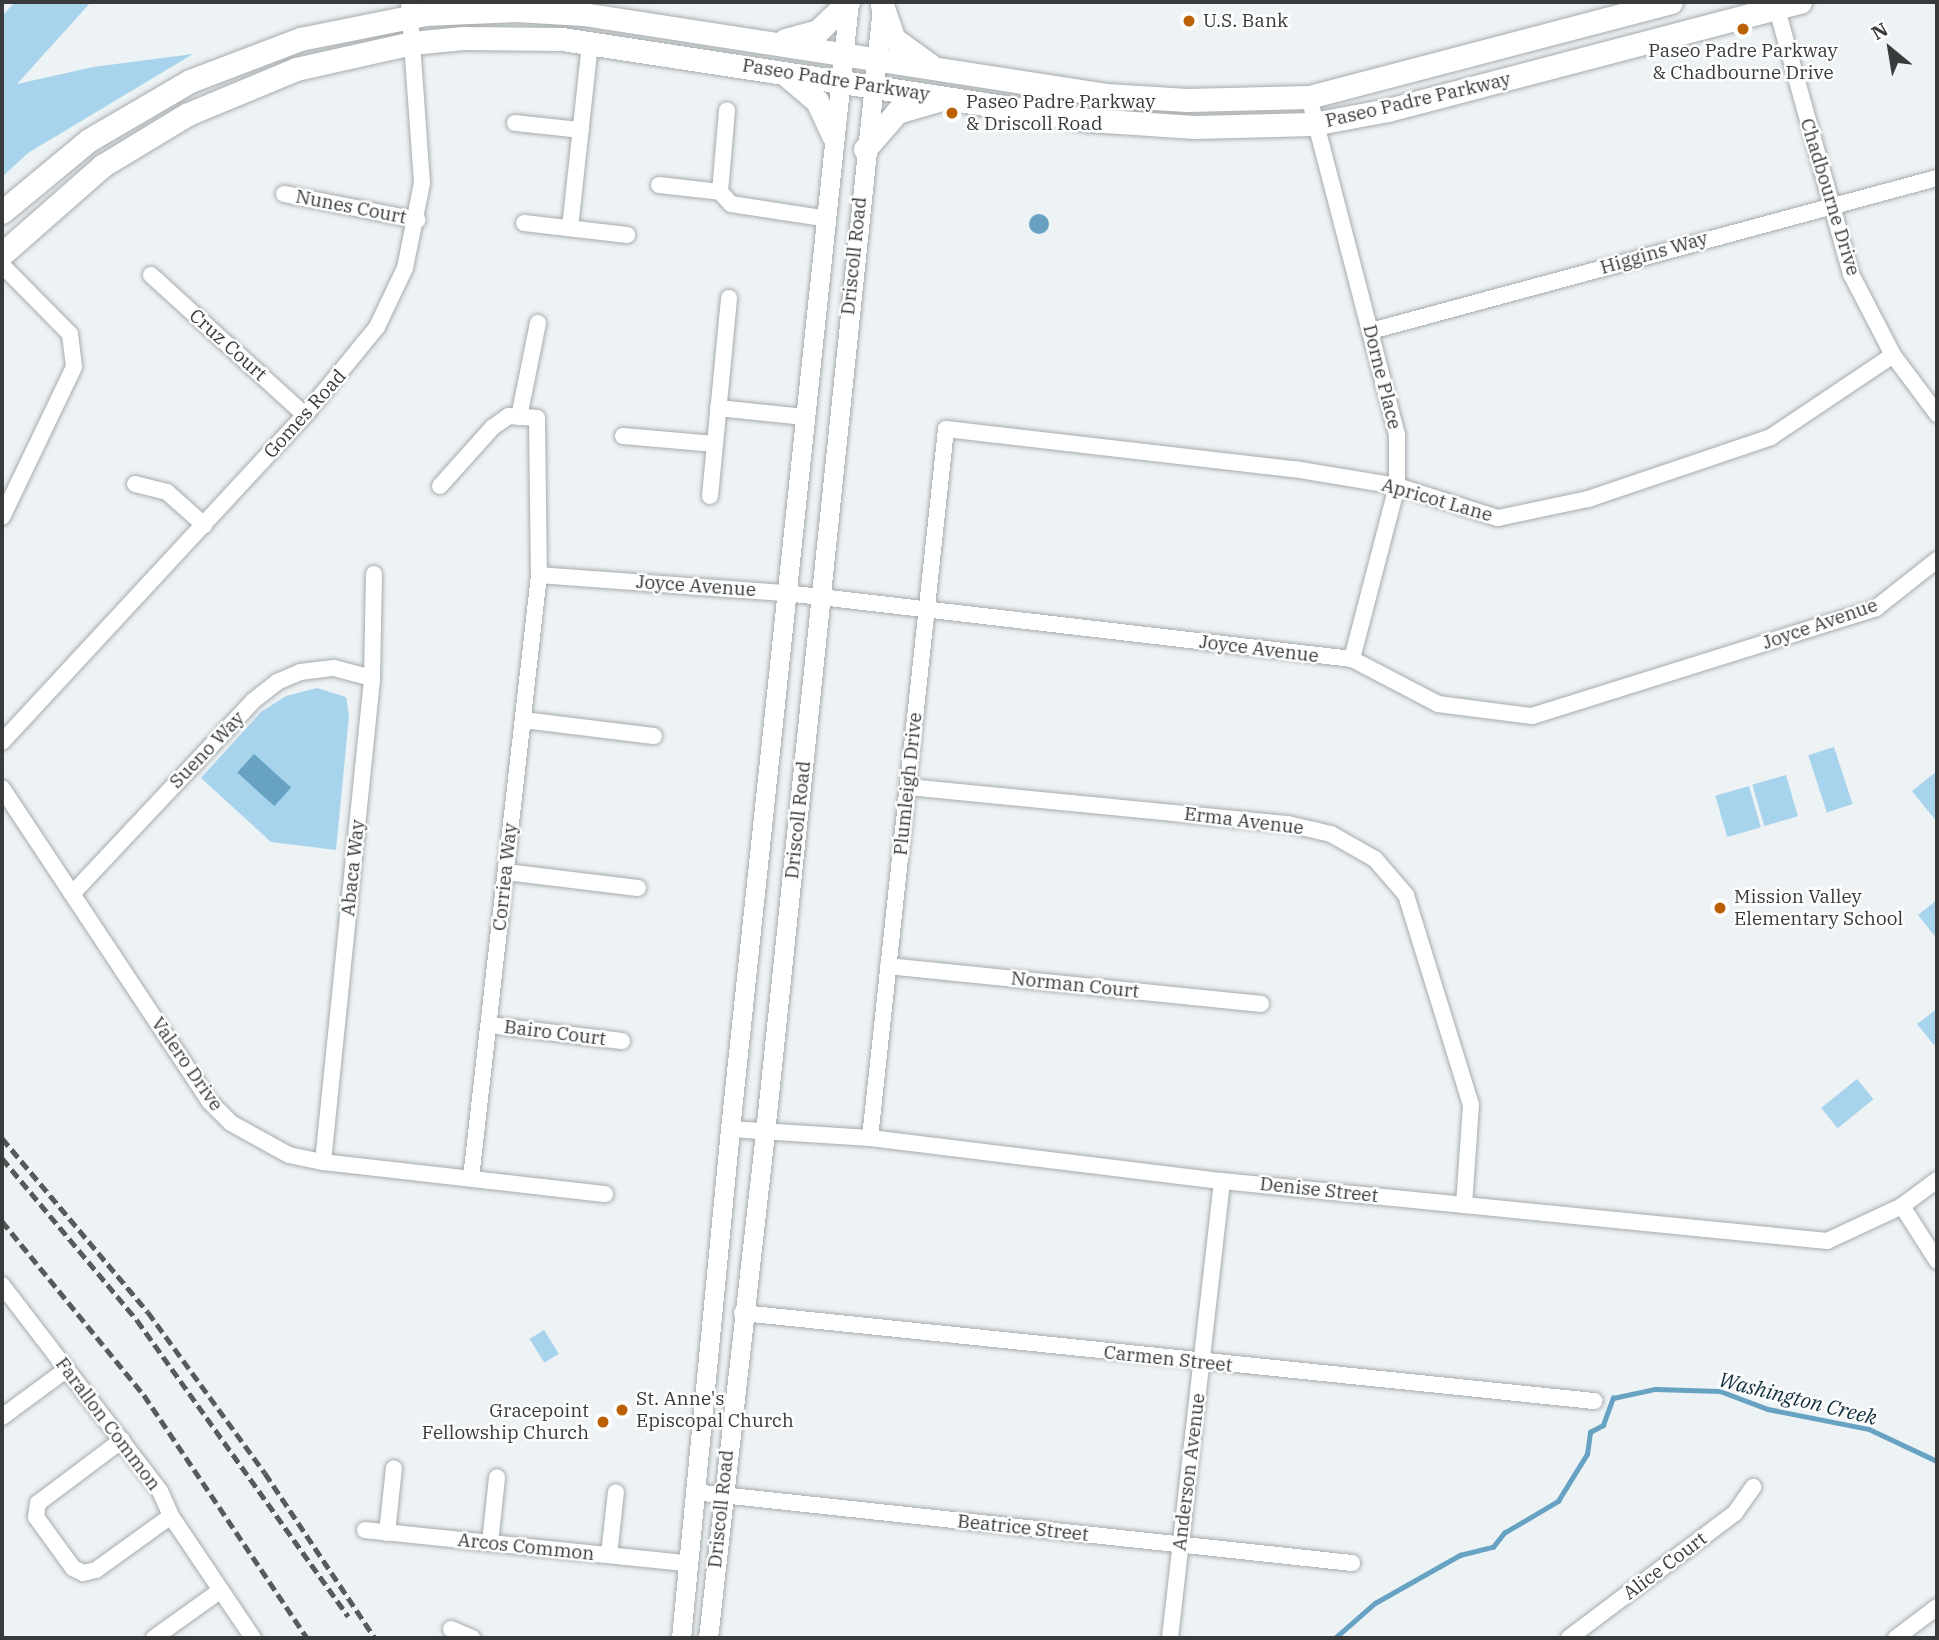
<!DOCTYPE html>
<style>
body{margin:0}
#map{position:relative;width:1939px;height:1640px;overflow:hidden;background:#edf2f5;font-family:"IBM Plex Serif",serif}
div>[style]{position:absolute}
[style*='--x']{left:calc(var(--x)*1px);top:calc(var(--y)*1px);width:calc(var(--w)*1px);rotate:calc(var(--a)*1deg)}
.green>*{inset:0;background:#a8d3ec;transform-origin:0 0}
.water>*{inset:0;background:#67a2c2;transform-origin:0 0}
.round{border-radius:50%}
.stream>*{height:4.5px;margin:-2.25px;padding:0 2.25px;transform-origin:2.25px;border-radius:2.25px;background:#67a2c2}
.roads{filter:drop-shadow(0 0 2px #a6abae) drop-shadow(0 0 2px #a6abae)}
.minor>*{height:16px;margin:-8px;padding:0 8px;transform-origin:8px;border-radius:8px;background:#fff}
.tertiary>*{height:19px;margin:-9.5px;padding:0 9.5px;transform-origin:9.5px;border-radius:9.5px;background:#fff}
.secondary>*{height:23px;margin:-11.5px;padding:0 11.5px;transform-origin:11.5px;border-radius:11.5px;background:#fff}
.rail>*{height:4.5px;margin-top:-2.25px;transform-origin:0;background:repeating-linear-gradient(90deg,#575a5b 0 10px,transparent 0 15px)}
.dots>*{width:19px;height:19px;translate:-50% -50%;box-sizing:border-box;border:4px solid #fefefe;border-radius:50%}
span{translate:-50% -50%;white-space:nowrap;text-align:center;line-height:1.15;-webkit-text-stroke:5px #fefefe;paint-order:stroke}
.poi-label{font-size:19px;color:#383a3b}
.left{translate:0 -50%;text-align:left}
.right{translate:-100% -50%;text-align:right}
.street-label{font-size:19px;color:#383a3b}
.water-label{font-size:21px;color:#122f3d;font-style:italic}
.frame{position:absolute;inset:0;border:4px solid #383a3b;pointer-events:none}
.north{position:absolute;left:1855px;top:14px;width:70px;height:70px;-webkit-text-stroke:5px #fefefe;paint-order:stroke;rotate:330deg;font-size:19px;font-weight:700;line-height:28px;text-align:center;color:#383a3b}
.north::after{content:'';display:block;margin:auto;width:24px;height:32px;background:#383a3b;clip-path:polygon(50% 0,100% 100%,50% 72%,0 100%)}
</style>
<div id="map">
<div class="green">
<div style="clip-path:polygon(15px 2px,91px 2px,17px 84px,93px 67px,193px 54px,28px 153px,2px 177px,2px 16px)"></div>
<div style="clip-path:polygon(317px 688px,346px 697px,349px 716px,336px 850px,271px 842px,201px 778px,261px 712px,286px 696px)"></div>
<div style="left:1834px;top:747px;width:60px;height:27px;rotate:72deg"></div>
<div style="clip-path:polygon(1937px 771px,1937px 822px,1912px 791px)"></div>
<div style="left:1786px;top:775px;width:43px;height:35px;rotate:74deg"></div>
<div style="left:1749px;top:786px;width:43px;height:35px;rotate:74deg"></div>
<div style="clip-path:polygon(1937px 900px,1937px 939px,1918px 915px)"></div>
<div style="clip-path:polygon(1937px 1009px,1937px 1043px,1934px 1045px,1917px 1024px)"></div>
<div style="left:1857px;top:1079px;width:26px;height:46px;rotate:51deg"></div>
<div style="left:544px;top:1330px;width:28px;height:17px;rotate:58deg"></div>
</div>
<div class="water">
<div class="round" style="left:1029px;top:214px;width:20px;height:20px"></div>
<div style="left:254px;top:754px;width:50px;height:25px;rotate:42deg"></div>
</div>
<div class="stream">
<div style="--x:1335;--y:1638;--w:53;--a:-41.2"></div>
<div style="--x:1375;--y:1603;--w:98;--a:-29.5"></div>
<div style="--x:1460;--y:1555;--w:34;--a:-14"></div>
<div style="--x:1493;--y:1547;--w:18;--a:-52"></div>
<div style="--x:1504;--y:1533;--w:63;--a:-30.7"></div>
<div style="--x:1558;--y:1501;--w:55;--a:-58.3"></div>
<div style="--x:1587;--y:1454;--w:22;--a:-82"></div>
<div style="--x:1590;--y:1432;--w:15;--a:-28"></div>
<div style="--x:1603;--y:1425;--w:29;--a:-70"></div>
<div style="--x:1613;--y:1398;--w:43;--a:-12.1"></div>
<div style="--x:1655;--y:1389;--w:65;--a:1.8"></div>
<div style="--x:1720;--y:1391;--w:51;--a:20.6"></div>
<div style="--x:1768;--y:1409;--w:103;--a:11.2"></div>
<div style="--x:1869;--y:1429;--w:75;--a:25.2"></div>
</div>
<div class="roads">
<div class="minor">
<div style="--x:1775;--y:2;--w:282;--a:74.4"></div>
<div style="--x:1851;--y:274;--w:91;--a:62.6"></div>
<div style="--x:1893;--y:355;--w:74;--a:53.3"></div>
<div style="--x:1309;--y:97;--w:349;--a:75.4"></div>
<div style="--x:1397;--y:435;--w:51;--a:90"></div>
<div style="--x:1397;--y:486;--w:179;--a:104.6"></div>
<div style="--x:515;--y:123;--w:66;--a:6.1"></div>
<div style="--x:659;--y:185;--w:61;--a:6.5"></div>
<div style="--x:720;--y:192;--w:16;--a:47"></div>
<div style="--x:731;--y:204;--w:93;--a:8.7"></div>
<div style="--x:720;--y:192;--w:82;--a:-85.1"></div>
<div style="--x:284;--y:194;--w:136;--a:11.1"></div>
<div style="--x:524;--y:223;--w:104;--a:6.6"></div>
<div style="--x:570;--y:228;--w:186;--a:-83.8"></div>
<div style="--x:2;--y:265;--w:97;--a:45.4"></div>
<div style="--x:70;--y:334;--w:33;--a:83"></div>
<div style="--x:74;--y:367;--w:166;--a:115.6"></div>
<div style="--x:151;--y:275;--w:208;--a:42.3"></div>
<div style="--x:1371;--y:331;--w:586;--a:-15.13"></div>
<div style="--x:718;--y:408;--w:87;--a:5.9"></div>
<div style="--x:519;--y:417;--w:96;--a:-78.6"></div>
<div style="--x:623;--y:436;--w:92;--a:5"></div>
<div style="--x:135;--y:484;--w:33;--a:14"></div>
<div style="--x:167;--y:492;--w:50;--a:41.7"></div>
<div style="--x:440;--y:486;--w:79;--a:-48.1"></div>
<div style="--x:493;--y:427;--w:19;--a:-35"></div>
<div style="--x:509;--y:416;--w:28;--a:4"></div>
<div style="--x:537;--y:418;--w:157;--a:89.3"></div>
<div style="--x:539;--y:575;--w:607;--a:96.43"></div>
<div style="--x:710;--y:496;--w:199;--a:-84.5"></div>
<div style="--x:539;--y:575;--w:248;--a:4.2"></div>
<div style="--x:786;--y:593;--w:570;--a:6.65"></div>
<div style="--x:1352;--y:659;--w:97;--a:27.6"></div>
<div style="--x:1438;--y:704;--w:95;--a:7.3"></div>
<div style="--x:1532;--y:716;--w:361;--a:-17.4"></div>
<div style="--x:1876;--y:608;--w:78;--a:-38.2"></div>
<div style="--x:523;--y:720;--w:132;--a:7"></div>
<div style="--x:2;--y:742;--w:446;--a:-47.2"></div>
<div style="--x:305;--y:415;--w:114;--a:-50.7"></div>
<div style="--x:377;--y:327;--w:65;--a:-64.6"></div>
<div style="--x:405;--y:268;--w:87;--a:-78.7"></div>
<div style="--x:422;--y:183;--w:181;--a:-94.1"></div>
<div style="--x:908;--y:787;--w:382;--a:5.6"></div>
<div style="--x:1288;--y:824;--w:44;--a:13.1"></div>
<div style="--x:1331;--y:834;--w:51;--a:29.6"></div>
<div style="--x:1375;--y:859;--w:48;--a:49.3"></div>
<div style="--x:1406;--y:895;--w:220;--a:72.8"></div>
<div style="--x:1471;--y:1105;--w:100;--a:94"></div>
<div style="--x:2;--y:788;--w:375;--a:56.5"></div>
<div style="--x:209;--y:1101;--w:31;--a:45"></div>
<div style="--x:231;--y:1123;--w:66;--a:28.9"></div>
<div style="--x:289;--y:1155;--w:35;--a:12"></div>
<div style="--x:323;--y:1162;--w:284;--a:6.5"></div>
<div style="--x:506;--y:872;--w:133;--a:6.9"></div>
<div style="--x:72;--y:894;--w:265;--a:-46.8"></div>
<div style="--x:253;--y:701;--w:31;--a:-38"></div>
<div style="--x:277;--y:682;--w:25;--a:-23"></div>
<div style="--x:300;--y:672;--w:34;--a:-7"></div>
<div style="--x:334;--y:668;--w:39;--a:15"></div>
<div style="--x:888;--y:966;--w:375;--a:5.8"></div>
<div style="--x:489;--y:1025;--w:134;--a:6.9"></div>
<div style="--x:730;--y:1129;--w:140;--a:3.7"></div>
<div style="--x:870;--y:1138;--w:355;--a:7"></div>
<div style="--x:1222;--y:1181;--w:608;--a:5.66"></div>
<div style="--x:1827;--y:1241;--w:83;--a:-25"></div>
<div style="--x:1902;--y:1206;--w:44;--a:-36.6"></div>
<div style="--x:870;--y:1138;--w:713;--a:-83.88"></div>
<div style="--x:946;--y:429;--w:350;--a:6.6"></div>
<div style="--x:1294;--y:469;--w:104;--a:9.4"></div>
<div style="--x:1397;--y:486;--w:106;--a:17.6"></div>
<div style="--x:1498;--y:518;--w:92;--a:-11.9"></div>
<div style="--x:1588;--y:499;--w:193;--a:-18.7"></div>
<div style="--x:1771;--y:437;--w:147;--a:-33.9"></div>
<div style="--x:323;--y:1162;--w:486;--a:-84.2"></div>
<div style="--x:372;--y:678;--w:104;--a:-88.9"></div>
<div style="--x:1902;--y:1206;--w:65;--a:57.5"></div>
<div style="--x:2;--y:1285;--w:260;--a:52.5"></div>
<div style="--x:160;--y:1491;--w:27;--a:66"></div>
<div style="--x:171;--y:1516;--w:147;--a:56.1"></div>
<div style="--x:742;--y:1313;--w:857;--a:5.9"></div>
<div style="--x:2;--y:1417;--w:81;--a:-36.4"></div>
<div style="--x:122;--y:1440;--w:105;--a:143.1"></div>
<div style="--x:38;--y:1503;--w:14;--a:98"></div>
<div style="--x:36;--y:1517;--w:63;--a:54"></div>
<div style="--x:73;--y:1568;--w:11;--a:27"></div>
<div style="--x:83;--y:1573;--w:13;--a:-13"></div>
<div style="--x:96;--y:1570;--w:92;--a:-35.8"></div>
<div style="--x:694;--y:1492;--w:662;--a:6.16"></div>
<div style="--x:365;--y:1530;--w:323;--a:5.9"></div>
<div style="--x:387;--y:1533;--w:65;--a:-83.9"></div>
<div style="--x:490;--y:1543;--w:66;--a:-83.9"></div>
<div style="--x:609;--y:1555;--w:63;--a:-83.7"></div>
<div style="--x:451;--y:1629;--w:23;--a:23"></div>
<div style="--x:154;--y:1638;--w:82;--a:-35.6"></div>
<div style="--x:1170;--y:1638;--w:460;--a:-83.5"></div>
<div style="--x:1569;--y:1638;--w:208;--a:-37"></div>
<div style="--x:1735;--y:1513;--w:32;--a:-55"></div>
<div style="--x:1896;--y:1638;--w:51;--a:-37.1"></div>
</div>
<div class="tertiary">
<div style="--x:681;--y:1638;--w:511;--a:-84.5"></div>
<div style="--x:730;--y:1129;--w:1133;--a:-83.97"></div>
<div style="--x:708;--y:1638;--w:508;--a:-83.56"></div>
<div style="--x:765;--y:1133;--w:1133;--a:-84.07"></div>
</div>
<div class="secondary">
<div style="--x:882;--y:5;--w:36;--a:71"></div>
<div style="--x:894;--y:39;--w:44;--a:35.8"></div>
<div style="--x:785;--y:40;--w:34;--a:-15"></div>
<div style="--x:818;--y:31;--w:42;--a:-44"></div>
<div style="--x:785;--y:74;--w:42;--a:40.2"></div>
<div style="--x:817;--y:101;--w:38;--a:65"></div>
<div style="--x:865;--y:149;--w:49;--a:-49.1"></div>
<div style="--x:897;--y:112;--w:43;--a:-16.3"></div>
<div style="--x:2;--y:212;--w:113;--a:-39.6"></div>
<div style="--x:89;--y:140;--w:117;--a:-30.3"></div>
<div style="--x:190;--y:81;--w:118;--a:-20.9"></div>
<div style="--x:300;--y:39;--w:127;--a:-11.3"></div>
<div style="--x:425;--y:14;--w:91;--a:-2.5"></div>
<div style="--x:516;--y:10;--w:67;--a:3.4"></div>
<div style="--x:583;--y:14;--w:529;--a:8.8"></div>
<div style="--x:1106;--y:95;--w:81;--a:3.5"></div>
<div style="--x:1187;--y:100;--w:122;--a:-1.4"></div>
<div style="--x:1309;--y:97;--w:374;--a:-14.7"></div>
<div style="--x:2;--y:254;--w:133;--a:-41.3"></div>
<div style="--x:102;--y:166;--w:100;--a:-31.2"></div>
<div style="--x:188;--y:114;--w:117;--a:-22.6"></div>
<div style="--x:296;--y:69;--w:119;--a:-12.6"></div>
<div style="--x:412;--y:43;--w:51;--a:-5.6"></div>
<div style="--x:463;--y:38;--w:99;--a:0.6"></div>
<div style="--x:562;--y:39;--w:533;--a:8.74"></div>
<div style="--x:1089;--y:120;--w:106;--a:3.8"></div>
<div style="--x:1195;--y:127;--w:118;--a:-1.5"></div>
<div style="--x:1313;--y:124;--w:76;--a:-10.6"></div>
<div style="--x:1388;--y:110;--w:426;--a:-14.7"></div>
</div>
</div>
<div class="rail">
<div style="--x:2;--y:1138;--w:227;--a:50"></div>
<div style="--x:148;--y:1312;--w:199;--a:54"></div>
<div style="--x:265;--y:1473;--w:198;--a:56.3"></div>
<div style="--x:2;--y:1158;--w:211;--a:50.2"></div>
<div style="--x:137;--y:1320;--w:364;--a:54.5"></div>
<div style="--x:2;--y:1221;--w:225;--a:50.8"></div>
<div style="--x:144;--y:1395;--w:293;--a:56.1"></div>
</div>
<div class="dots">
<div style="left:1189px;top:21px;background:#bb6105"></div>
<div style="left:1743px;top:29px;background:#bb6105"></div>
<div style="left:952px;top:113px;background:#bb6105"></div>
<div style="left:1720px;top:908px;background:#bb6105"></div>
<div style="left:622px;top:1410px;background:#bb6105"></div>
<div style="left:603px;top:1422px;background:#bb6105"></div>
</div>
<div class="poi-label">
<span class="left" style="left:1203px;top:21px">U.S. Bank</span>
<span style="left:1743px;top:62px">Paseo Padre Parkway<br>&amp; Chadbourne Drive</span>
<span class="left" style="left:966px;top:113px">Paseo Padre Parkway<br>&amp; Driscoll Road</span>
<span class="left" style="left:1734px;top:908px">Mission Valley<br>Elementary School</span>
<span class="left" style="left:636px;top:1410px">St. Anne's<br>Episcopal Church</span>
<span class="right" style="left:589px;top:1422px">Gracepoint<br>Fellowship Church</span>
</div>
<div class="street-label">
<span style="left:836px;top:80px;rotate:9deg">Paseo Padre Parkway</span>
<span style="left:1418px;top:100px;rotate:-13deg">Paseo Padre Parkway</span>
<span style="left:1830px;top:197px;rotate:73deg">Chadbourne Drive</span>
<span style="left:351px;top:207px;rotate:11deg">Nunes Court</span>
<span style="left:1654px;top:253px;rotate:-16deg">Higgins Way</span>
<span style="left:854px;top:256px;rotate:-84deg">Driscoll Road</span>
<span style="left:228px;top:345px;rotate:42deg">Cruz Court</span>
<span style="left:1382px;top:377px;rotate:76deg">Dorne Place</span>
<span style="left:305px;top:414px;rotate:-48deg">Gomes Road</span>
<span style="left:1437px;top:500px;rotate:16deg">Apricot Lane</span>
<span style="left:696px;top:586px;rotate:4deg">Joyce Avenue</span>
<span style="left:1820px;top:624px;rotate:-19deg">Joyce Avenue</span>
<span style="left:1259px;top:649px;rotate:7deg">Joyce Avenue</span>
<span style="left:207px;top:750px;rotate:-46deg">Sueno Way</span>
<span style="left:908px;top:784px;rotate:-84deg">Plumleigh Drive</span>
<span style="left:798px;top:820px;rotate:-84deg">Driscoll Road</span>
<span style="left:1244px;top:821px;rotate:7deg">Erma Avenue</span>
<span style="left:353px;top:868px;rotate:-84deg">Abaca Way</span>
<span style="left:505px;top:877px;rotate:-84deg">Corriea Way</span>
<span style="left:1075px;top:985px;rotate:6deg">Norman Court</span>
<span style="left:555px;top:1033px;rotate:7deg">Bairo Court</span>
<span style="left:187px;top:1064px;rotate:55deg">Valero Drive</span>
<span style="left:1319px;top:1190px;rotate:6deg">Denise Street</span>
<span style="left:1168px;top:1359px;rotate:6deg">Carmen Street</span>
<span style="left:108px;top:1424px;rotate:53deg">Farallon Common</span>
<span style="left:1189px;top:1472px;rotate:-83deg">Anderson Avenue</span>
<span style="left:721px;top:1509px;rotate:-84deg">Driscoll Road</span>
<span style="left:1023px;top:1528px;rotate:6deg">Beatrice Street</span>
<span style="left:526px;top:1547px;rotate:6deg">Arcos Common</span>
<span style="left:1665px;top:1566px;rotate:-37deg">Alice Court</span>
</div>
<div class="water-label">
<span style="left:1798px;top:1398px;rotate:14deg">Washington Creek</span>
</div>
<div class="frame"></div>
<div class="north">N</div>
</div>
